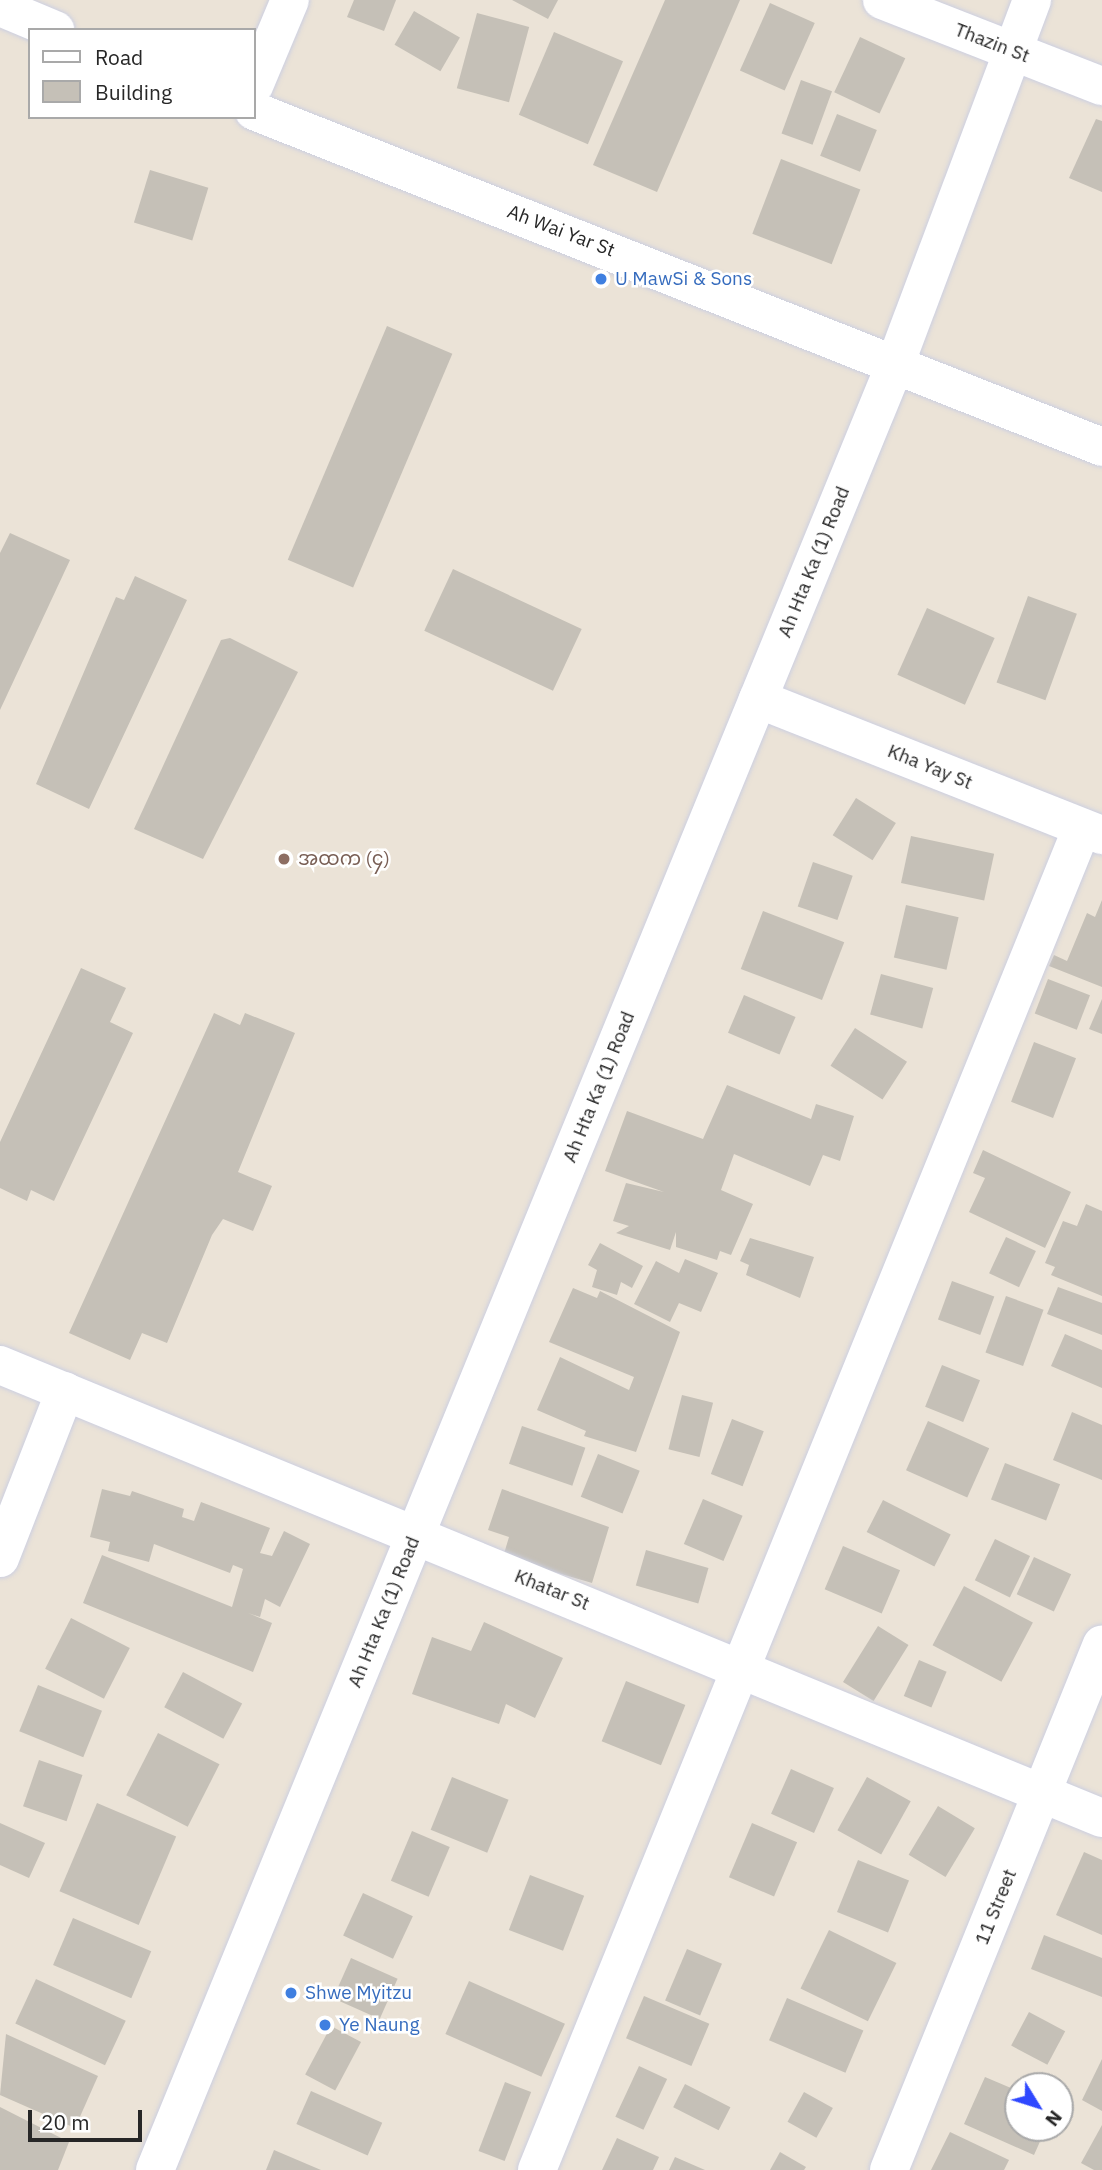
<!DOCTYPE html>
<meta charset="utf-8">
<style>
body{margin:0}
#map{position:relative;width:1102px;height:2170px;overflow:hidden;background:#ebe3d7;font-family:"IBM Plex Sans","Noto Sans Myanmar",sans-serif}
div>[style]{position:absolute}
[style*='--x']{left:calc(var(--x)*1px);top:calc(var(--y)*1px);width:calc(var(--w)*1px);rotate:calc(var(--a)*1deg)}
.building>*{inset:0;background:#c5c0b7;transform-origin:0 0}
.roads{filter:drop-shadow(0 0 2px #cccfe1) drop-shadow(0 0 2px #cccfe1)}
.minor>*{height:38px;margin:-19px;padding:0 19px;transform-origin:19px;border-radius:19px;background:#fff}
.dots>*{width:19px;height:19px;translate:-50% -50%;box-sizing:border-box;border:4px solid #fff;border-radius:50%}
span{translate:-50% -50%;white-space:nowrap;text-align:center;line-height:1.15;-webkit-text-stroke:5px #fff;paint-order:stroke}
.street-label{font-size:19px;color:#272727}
.shop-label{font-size:19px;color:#366cbe}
.left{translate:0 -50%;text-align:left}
.education-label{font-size:19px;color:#785e54}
.legend{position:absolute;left:28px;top:28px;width:228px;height:91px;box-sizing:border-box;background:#fff;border:2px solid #a9a9a9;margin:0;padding:9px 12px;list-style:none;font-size:21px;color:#272727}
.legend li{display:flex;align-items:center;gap:14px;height:35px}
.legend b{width:35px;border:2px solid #a9a9a9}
.north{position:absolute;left:1004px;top:2072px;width:70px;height:70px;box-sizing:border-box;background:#fff;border:2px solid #a9a9a9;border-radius:50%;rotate:128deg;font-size:19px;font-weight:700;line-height:28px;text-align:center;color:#272727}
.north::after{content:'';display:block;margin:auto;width:24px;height:32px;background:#2f48ff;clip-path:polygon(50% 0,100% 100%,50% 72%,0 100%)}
.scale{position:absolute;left:28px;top:2110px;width:114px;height:32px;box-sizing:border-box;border:4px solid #272727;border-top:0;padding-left:9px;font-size:21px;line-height:24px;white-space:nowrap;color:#272727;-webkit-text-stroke:5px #fff;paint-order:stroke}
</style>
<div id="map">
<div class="building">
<div style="clip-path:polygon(354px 0,396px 0,384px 31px,347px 17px)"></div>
<div style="clip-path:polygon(512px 0,558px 0,548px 19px)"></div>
<div style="clip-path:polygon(665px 0,740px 0,657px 192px,593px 165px)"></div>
<div style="left:770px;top:3px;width:49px;height:74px;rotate:24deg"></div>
<div style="left:414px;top:11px;width:53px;height:39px;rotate:30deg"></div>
<div style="left:477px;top:13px;width:54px;height:78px;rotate:15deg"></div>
<div style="left:554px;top:32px;width:75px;height:90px;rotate:23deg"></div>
<div style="left:860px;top:37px;width:50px;height:61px;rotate:25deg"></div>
<div style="left:801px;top:80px;width:33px;height:57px;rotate:20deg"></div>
<div style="left:837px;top:114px;width:43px;height:45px;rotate:22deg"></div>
<div style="clip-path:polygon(1096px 119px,1102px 121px,1102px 192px,1069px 178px)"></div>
<div style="left:781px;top:159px;width:85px;height:80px;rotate:21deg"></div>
<div style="left:150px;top:170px;width:61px;height:55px;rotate:17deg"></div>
<div style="left:387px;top:326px;width:71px;height:254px;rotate:23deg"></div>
<div style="clip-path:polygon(10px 533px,70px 560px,0 710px,0 553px)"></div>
<div style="left:453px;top:569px;width:142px;height:68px;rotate:25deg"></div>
<div style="clip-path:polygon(135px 576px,187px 600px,89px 809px,36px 784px,116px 597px,124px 600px)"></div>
<div style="left:1028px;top:596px;width:52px;height:92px;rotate:20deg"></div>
<div style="left:927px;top:608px;width:74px;height:73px;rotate:24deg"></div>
<div style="clip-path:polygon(230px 638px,298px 672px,203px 859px,134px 829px,221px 640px)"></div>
<div style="left:856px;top:798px;width:47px;height:44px;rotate:32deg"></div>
<div style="left:911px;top:836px;width:85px;height:48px;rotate:12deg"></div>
<div style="left:813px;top:862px;width:42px;height:47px;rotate:19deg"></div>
<div style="clip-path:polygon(1102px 900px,1102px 987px,1049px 966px,1054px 955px,1067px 961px,1087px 913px,1095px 917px)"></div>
<div style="left:906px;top:905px;width:54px;height:54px;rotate:13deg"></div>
<div style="left:763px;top:911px;width:87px;height:62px;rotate:21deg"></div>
<div style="clip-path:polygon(81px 968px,126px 988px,110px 1022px,133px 1033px,54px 1201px,31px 1190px,27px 1201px,0 1188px,0 1142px)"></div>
<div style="left:881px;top:974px;width:54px;height:42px;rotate:15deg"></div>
<div style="left:1048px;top:979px;width:45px;height:37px;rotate:21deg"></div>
<div style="left:744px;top:995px;width:56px;height:41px;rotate:23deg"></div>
<div style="clip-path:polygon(1102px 999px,1102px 1034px,1089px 1029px)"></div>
<div style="clip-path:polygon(214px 1013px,240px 1025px,245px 1013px,295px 1033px,238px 1172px,272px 1186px,253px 1231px,223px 1219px,212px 1235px,167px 1343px,142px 1333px,130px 1360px,69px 1333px)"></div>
<div style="left:855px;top:1028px;width:62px;height:45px;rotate:33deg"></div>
<div style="left:1034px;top:1042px;width:45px;height:64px;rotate:21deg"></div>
<div style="clip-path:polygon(727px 1085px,811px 1119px,816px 1104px,854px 1116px,840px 1161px,823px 1155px,810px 1186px,734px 1154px,721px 1190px,753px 1204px,731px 1255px,720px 1251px,717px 1260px,676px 1247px,676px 1232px,670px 1250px,616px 1233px,629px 1226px,613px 1221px,626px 1183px,664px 1192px,605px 1171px,627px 1111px,703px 1139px)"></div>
<div style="clip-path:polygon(983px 1150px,1071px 1192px,1045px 1248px,969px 1212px,985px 1178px,973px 1173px)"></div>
<div style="clip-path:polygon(1086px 1204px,1102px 1211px,1102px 1296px,1051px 1275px,1055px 1267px,1045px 1263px,1063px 1221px,1077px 1226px)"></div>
<div style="left:1006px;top:1237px;width:33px;height:40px;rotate:25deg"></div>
<div style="clip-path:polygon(750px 1238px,814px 1257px,800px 1298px,746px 1275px,749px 1265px,740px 1261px)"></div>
<div style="clip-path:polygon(600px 1243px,643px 1266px,632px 1288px,621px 1282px,617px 1295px,592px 1287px,597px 1270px,588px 1265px)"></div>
<div style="clip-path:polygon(685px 1259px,718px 1273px,701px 1312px,679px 1303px,670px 1322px,634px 1304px,656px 1261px,679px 1273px)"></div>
<div style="left:952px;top:1281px;width:45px;height:41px;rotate:20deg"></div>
<div style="clip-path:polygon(1058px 1287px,1102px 1303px,1102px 1335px,1047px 1314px)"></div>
<div style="clip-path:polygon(573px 1288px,597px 1298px,600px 1291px,680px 1332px,636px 1452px,584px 1436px,586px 1431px,537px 1410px,560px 1357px,629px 1390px,634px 1377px,549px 1342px)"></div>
<div style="left:1006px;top:1296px;width:40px;height:60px;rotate:20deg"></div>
<div style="clip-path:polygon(1065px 1334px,1102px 1350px,1102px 1388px,1051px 1366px)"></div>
<div style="left:942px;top:1365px;width:41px;height:45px;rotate:22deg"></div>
<div style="left:682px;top:1395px;width:32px;height:56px;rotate:14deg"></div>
<div style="clip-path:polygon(1072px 1412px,1102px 1425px,1102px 1480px,1053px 1460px)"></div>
<div style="left:732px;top:1419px;width:34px;height:59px;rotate:21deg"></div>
<div style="left:928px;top:1421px;width:67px;height:54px;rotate:24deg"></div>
<div style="left:522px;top:1426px;width:67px;height:40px;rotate:19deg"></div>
<div style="left:598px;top:1454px;width:45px;height:46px;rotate:22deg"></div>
<div style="left:1005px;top:1463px;width:59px;height:39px;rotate:21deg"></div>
<div style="clip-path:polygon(102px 1489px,130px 1496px,132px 1491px,184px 1509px,182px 1517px,194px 1521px,201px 1502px,270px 1528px,260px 1553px,272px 1556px,284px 1531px,310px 1544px,280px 1607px,265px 1599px,260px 1617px,248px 1613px,272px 1623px,253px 1672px,83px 1603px,102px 1555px,232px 1607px,243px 1569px,233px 1565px,230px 1573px,154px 1544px,149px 1562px,108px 1551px,110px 1542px,90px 1537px)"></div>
<div style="clip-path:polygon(502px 1489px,609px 1527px,592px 1583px,503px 1557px,509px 1537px,488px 1530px)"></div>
<div style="left:703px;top:1499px;width:43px;height:49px;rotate:23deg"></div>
<div style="left:883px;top:1500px;width:76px;height:36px;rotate:27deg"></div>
<div style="left:995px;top:1539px;width:39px;height:46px;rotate:26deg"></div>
<div style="left:843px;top:1546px;width:62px;height:47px;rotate:23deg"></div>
<div style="left:646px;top:1550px;width:65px;height:37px;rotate:16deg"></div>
<div style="left:1034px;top:1557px;width:41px;height:41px;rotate:25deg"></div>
<div style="left:964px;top:1586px;width:78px;height:67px;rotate:28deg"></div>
<div style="left:71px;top:1618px;width:66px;height:57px;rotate:27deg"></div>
<div style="clip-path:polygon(484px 1622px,563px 1658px,535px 1718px,506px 1704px,499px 1724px,412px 1694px,432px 1637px,471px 1651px)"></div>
<div style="left:878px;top:1626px;width:36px;height:66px;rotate:32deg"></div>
<div style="left:919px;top:1660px;width:30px;height:39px;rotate:23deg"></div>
<div style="left:183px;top:1672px;width:67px;height:40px;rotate:28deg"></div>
<div style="left:626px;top:1681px;width:64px;height:65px;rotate:22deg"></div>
<div style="left:38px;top:1685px;width:69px;height:50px;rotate:22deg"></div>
<div style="left:158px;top:1733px;width:69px;height:70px;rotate:27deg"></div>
<div style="left:39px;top:1760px;width:46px;height:49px;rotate:19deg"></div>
<div style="left:791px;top:1769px;width:47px;height:49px;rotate:24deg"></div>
<div style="left:452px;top:1777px;width:61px;height:57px;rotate:22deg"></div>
<div style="left:867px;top:1777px;width:50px;height:61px;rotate:29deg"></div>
<div style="left:97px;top:1803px;width:86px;height:96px;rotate:23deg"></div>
<div style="left:938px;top:1806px;width:43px;height:57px;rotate:31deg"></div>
<div style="clip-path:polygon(0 1823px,45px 1843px,29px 1878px,0 1865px)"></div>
<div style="left:752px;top:1823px;width:49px;height:59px;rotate:23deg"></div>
<div style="left:412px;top:1831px;width:41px;height:54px;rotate:23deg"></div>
<div style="clip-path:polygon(1084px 1852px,1102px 1860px,1102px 1935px,1056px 1915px)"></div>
<div style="left:858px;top:1860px;width:55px;height:56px;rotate:22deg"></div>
<div style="left:530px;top:1875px;width:58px;height:59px;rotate:21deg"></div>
<div style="left:363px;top:1893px;width:55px;height:47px;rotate:25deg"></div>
<div style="left:73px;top:1918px;width:85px;height:51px;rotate:23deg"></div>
<div style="left:829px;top:1930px;width:75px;height:65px;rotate:26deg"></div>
<div style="clip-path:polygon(1044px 1935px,1102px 1958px,1102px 1997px,1031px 1969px)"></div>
<div style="left:687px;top:1949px;width:38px;height:56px;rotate:23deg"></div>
<div style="left:351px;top:1958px;width:51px;height:44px;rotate:24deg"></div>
<div style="left:36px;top:1979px;width:99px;height:49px;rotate:25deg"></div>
<div style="left:469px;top:1981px;width:105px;height:58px;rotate:24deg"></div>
<div style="left:644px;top:1996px;width:71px;height:46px;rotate:23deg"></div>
<div style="left:787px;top:1998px;width:83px;height:46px;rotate:23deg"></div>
<div style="left:1029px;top:2012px;width:41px;height:38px;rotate:28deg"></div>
<div style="left:331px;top:2026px;width:34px;height:55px;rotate:28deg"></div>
<div style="clip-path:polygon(6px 2034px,98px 2076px,75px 2128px,0 2095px)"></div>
<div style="clip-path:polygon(1102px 2059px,1102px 2111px,1082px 2100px)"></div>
<div style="left:639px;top:2066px;width:31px;height:56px;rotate:25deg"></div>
<div style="clip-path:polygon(985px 2077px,1018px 2091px,1018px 2128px,1046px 2128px,1034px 2155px,964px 2124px)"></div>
<div style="left:505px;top:2082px;width:28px;height:74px;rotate:21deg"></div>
<div style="left:685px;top:2084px;width:51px;height:26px;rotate:27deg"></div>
<div style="left:311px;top:2091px;width:78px;height:36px;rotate:24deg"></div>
<div style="left:804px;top:2092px;width:33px;height:34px;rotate:29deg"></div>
<div style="clip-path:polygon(0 2107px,69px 2142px,58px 2170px,0 2170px)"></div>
<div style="clip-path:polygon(1102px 2125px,1102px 2170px,1094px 2170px,1081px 2163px)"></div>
<div style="clip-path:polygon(950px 2132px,1009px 2160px,1004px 2170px,931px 2170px)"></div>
<div style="clip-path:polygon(617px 2138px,659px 2157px,653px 2170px,602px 2170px)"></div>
<div style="clip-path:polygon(274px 2150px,321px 2170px,266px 2170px)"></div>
<div style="clip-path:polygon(780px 2152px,806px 2167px,804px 2170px,770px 2170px)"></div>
<div style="clip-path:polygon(675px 2157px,705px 2170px,669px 2170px)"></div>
</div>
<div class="roads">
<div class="minor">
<div style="--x:882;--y:0;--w:236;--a:21.4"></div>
<div style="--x:0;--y:7;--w:60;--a:22.7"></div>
<div style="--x:254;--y:86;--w:93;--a:-67.3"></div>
<div style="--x:254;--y:111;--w:912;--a:21.61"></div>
<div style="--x:758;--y:699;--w:370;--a:21.6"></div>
<div style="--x:0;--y:1365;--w:1191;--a:22.35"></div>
<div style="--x:0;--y:1558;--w:179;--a:-68.7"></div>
<div style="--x:155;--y:2170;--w:1954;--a:-67.71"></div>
<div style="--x:896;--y:362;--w:387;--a:-69.4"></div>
<div style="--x:537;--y:2170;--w:1448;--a:-67.9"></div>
<div style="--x:889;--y:2170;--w:567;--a:-67.95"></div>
</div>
</div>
<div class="dots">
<div style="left:601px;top:279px;background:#3f7fe0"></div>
<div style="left:284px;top:859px;background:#8d6e63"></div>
<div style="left:291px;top:1993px;background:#3f7fe0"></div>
<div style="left:325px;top:2025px;background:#3f7fe0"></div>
</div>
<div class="street-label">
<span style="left:992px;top:43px;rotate:21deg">Thazin St</span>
<span style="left:561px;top:231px;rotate:21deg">Ah Wai Yar St</span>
<span style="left:814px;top:562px;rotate:-68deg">Ah Hta Ka (1) Road</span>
<span style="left:930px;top:767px;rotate:22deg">Kha Yay St</span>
<span style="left:599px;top:1087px;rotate:-68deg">Ah Hta Ka (1) Road</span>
<span style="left:552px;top:1590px;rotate:22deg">Khatar St</span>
<span style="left:384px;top:1612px;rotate:-68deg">Ah Hta Ka (1) Road</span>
<span style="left:996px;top:1907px;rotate:-68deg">11 Street</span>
</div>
<div class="shop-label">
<span class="left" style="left:615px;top:279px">U MawSi &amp; Sons</span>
<span class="left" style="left:305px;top:1993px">Shwe Myitzu</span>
<span class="left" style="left:339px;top:2025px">Ye Naung</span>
</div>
<div class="education-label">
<span class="left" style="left:298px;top:859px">အထက (၄)</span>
</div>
<ul class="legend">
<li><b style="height:9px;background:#fff"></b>Road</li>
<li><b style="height:19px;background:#c5c0b7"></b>Building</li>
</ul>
<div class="north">N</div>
<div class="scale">20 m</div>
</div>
